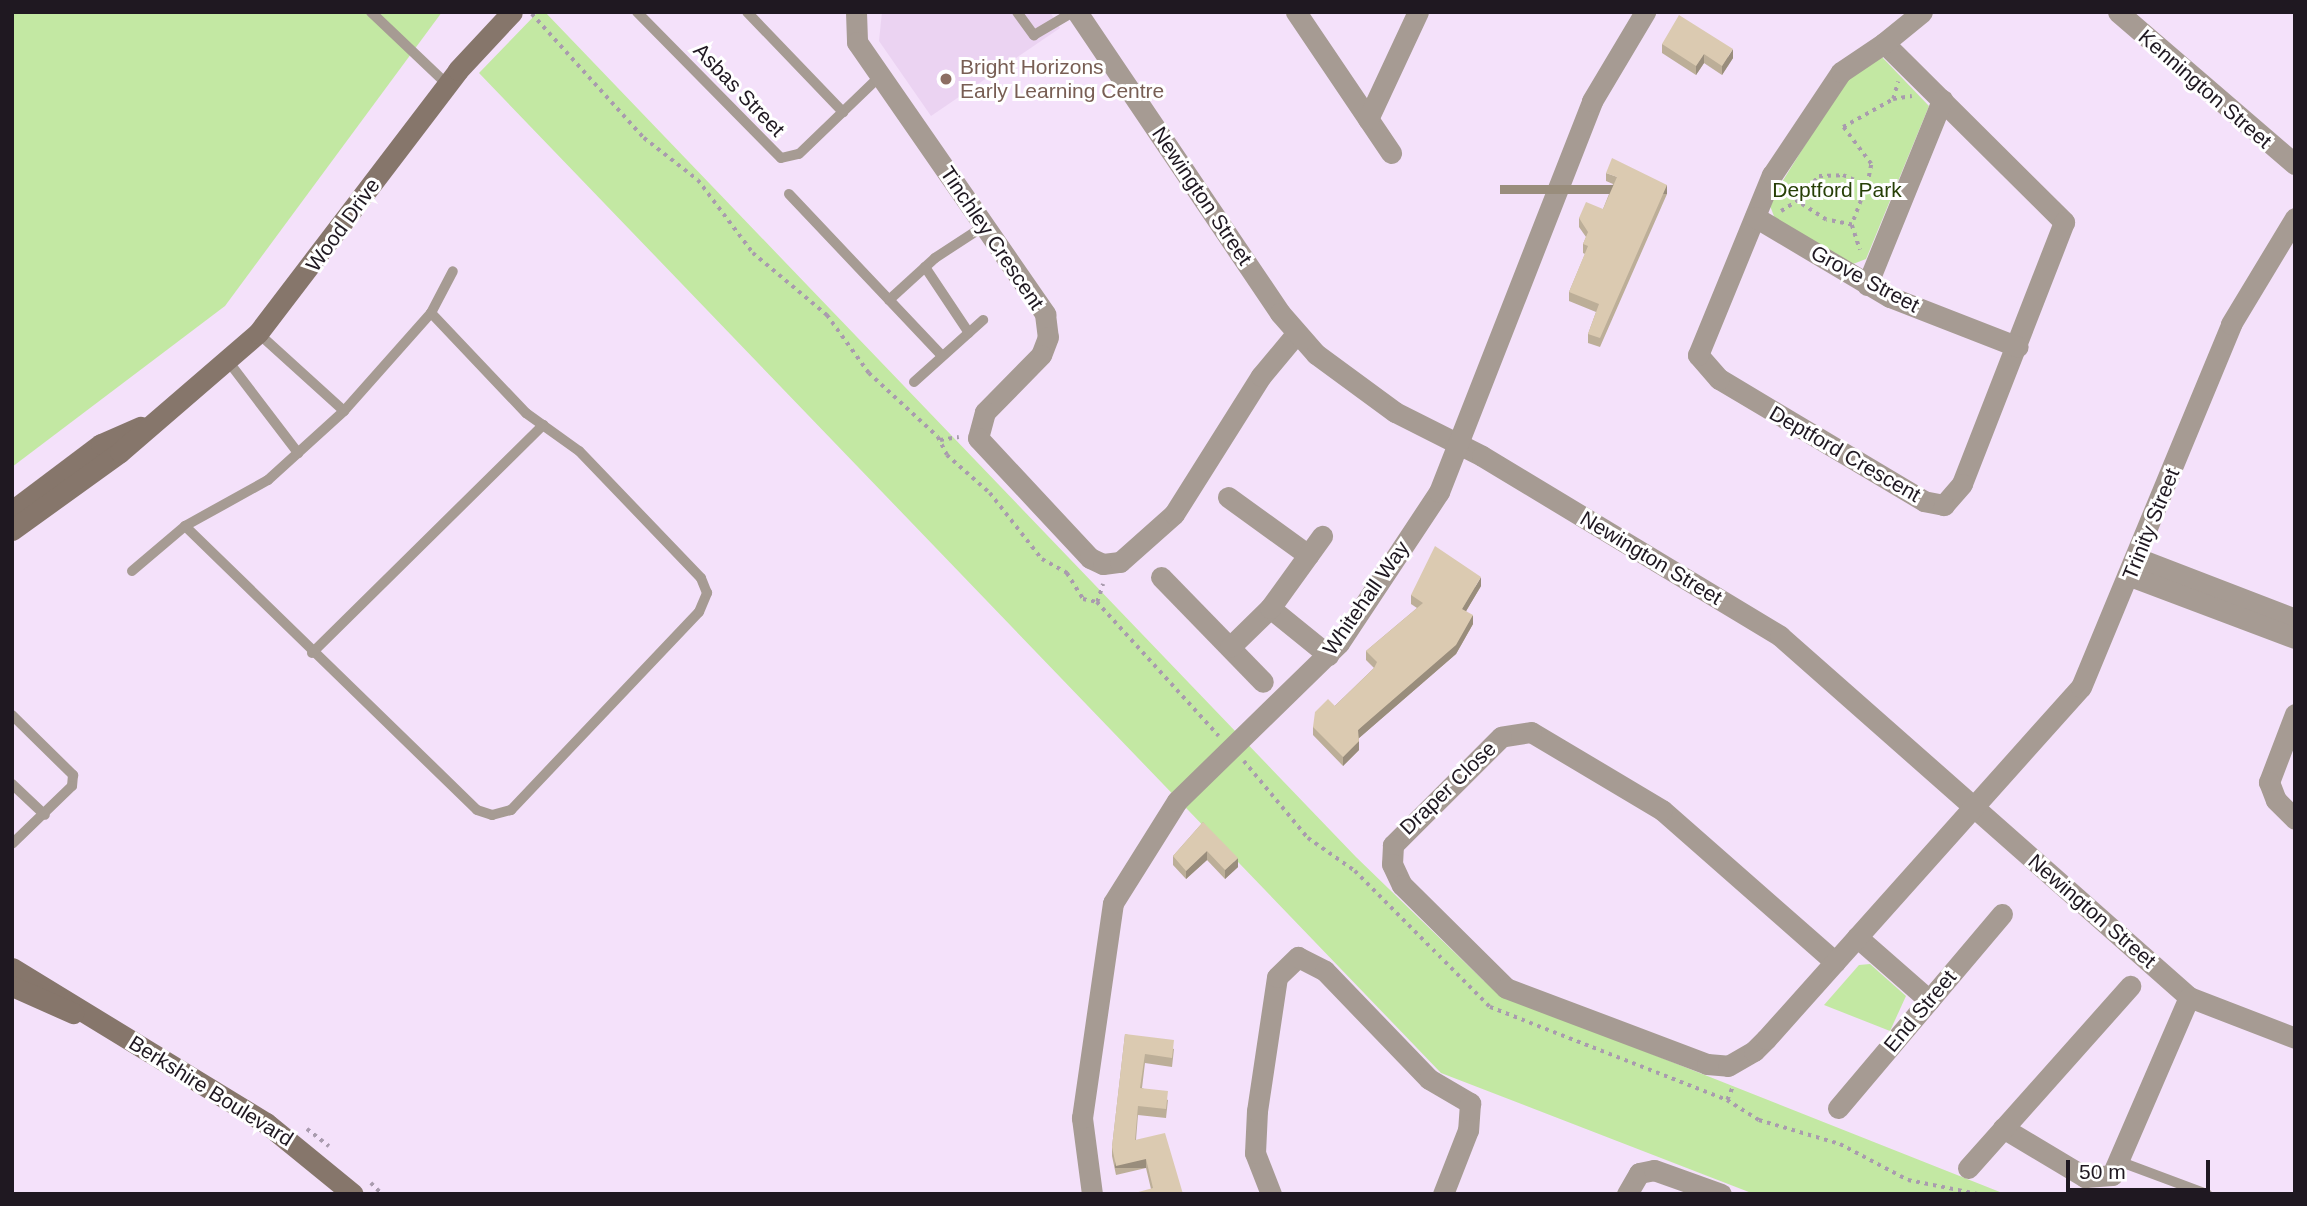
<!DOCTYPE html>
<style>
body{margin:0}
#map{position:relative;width:2307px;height:1206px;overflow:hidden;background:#f4e1fa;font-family:Helvetica,sans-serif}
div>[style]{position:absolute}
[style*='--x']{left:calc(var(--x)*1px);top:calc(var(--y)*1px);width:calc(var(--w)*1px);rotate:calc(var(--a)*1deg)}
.built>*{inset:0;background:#ebd3f2}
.green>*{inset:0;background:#c3e8a3}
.path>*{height:3.5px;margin-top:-1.75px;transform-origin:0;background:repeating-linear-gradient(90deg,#a99bae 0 3.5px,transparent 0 8.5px)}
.lane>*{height:10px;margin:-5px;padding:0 5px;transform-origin:5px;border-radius:5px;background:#a69b93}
.street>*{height:21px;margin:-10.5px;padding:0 10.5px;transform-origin:10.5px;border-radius:10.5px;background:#a69b93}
.secondary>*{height:21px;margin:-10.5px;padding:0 10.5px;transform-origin:10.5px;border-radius:10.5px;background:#86766b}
.wall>*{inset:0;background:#bcae98}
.shaded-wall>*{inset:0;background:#998d7c;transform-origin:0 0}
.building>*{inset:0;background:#dbcab1}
.dots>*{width:19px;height:19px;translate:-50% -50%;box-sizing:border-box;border:4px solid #fff;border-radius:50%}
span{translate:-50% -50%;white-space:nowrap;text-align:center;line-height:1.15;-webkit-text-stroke:6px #fff;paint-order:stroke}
.education-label{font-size:21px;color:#785e54}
.left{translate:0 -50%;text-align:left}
.street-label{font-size:21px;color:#1f1821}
.park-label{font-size:21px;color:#274007}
.frame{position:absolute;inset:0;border:14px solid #1f1821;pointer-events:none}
.scale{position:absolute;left:2066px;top:1160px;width:144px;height:32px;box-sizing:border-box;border:4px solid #1f1821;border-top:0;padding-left:9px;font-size:21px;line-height:24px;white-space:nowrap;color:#1f1821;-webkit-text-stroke:5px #fff;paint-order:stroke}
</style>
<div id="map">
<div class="built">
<div style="clip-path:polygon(882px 12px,1050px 12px,1060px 28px,931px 116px,879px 41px)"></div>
</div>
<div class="green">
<div style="clip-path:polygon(12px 12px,442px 12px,225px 306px,12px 467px)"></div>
<div style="clip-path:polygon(538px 12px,545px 12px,1356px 857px,1484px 981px,1513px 999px,2005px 1194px,1754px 1194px,1441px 1073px,479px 73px)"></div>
<div style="clip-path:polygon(1881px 56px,1929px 106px,1866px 259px,1853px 264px,1775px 219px,1769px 203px,1849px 74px)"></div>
<div style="clip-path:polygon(1870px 964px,1906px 996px,1890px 1031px,1824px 1005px,1859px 965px)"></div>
</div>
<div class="path">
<div style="--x:532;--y:14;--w:167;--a:47.9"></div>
<div style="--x:644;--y:138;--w:68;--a:37.9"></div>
<div style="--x:698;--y:180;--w:91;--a:53"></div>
<div style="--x:753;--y:253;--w:97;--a:40"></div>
<div style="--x:827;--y:315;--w:72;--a:54.1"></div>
<div style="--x:869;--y:373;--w:94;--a:42.8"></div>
<div style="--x:938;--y:437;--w:20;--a:63"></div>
<div style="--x:947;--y:455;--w:57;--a:41.5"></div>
<div style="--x:990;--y:493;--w:84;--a:51.8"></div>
<div style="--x:1042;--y:559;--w:29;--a:29"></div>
<div style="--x:1067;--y:573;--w:31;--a:58"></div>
<div style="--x:1083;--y:599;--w:14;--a:12"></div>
<div style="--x:1097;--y:602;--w:181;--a:47.7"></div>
<div style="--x:1893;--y:99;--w:19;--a:-9"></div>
<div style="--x:1867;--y:185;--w:43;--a:110.6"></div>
<div style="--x:1852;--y:225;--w:26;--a:-169"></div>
<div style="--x:1826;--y:220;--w:35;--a:-147"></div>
<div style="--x:1797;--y:201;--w:33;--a:-49"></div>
<div style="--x:1819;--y:176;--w:24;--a:-2"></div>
<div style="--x:1843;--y:175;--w:26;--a:23"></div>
<div style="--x:1867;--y:185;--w:21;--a:-79"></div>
<div style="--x:1871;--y:164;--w:46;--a:-127.1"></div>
<div style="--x:1843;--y:127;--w:57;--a:-29.2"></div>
<div style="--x:1893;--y:99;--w:18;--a:-74"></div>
<div style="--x:1781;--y:211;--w:19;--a:-32"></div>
<div style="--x:1852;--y:225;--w:26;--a:72"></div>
<div style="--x:940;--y:440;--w:19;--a:-9"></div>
<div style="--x:1097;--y:602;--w:19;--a:-72"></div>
<div style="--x:1244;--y:761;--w:100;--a:50.3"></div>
<div style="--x:1308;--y:838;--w:57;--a:35.1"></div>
<div style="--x:1355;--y:871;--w:192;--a:45.2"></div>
<div style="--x:1490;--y:1007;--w:255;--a:21.4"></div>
<div style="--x:1727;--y:1100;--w:38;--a:32"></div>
<div style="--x:1759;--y:1120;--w:84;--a:16.5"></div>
<div style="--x:1840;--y:1144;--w:77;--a:27.9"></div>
<div style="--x:1908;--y:1180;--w:71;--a:11.3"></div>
<div style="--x:1727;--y:1100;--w:15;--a:-67"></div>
<div style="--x:307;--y:1129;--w:28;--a:38"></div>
<div style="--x:371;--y:1183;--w:16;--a:45"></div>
</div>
<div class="lane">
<div style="--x:371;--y:12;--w:105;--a:43.5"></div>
<div style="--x:637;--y:12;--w:205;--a:45.4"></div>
<div style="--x:781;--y:158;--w:18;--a:-13"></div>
<div style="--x:799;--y:154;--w:112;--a:-43.9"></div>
<div style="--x:747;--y:12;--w:139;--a:46.2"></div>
<div style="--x:1017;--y:12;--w:29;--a:54"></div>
<div style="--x:1034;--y:35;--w:45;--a:-30.5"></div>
<div style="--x:789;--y:194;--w:223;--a:46.6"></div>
<div style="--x:925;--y:267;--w:79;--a:56.3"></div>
<div style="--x:889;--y:300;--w:62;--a:-42.4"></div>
<div style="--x:935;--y:258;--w:59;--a:-33.1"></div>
<div style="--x:258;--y:333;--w:116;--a:42.2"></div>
<div style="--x:228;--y:361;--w:116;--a:52.7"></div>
<div style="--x:914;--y:382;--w:93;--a:-41.9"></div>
<div style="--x:185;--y:526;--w:407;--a:44.2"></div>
<div style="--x:477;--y:810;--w:16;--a:18"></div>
<div style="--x:492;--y:815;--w:20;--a:-15"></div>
<div style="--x:511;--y:810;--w:273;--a:-46.5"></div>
<div style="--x:699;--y:612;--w:21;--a:-67"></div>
<div style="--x:707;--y:593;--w:16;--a:-112"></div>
<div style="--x:701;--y:578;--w:176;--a:-133.8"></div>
<div style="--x:579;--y:451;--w:65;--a:-144.4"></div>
<div style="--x:526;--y:413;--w:138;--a:-133.5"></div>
<div style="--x:132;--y:571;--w:70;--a:-40.3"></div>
<div style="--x:185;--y:526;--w:95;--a:-29"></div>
<div style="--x:268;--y:480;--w:103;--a:-42.2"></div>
<div style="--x:344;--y:411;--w:131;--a:-48.4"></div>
<div style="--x:431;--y:313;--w:47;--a:-62.4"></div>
<div style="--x:312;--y:653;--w:325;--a:-44.6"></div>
<div style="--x:12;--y:715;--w:86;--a:44.5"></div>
<div style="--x:73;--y:775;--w:11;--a:95"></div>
<div style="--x:72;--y:786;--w:83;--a:136"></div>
<div style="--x:12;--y:784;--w:45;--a:43.2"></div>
<div style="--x:2121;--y:1162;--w:92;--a:20.4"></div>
</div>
<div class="street">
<div style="--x:856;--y:12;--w:30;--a:88"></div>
<div style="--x:857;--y:42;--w:331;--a:55.3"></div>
<div style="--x:1045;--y:314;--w:23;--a:83"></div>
<div style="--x:1048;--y:337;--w:19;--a:111"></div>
<div style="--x:1041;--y:355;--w:80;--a:134.5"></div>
<div style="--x:985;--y:412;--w:27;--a:105"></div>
<div style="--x:978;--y:438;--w:164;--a:47"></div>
<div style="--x:1090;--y:558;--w:14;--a:25"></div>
<div style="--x:1103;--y:564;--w:17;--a:-7"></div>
<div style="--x:1120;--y:562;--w:72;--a:-41.6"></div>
<div style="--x:1174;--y:514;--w:163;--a:-57.8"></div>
<div style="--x:1261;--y:376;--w:55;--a:-50.2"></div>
<div style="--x:1077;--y:12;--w:363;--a:56"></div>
<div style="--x:1280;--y:313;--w:55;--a:48.7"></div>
<div style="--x:1316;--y:354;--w:98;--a:36.3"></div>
<div style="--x:1395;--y:412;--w:97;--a:26.8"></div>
<div style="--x:1482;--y:456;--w:348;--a:31.1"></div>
<div style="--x:1780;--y:636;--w:546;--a:41.43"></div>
<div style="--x:2189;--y:997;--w:114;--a:21.1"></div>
<div style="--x:1296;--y:12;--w:170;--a:56"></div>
<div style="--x:2118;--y:12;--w:233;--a:40.7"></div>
<div style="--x:1884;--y:43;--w:254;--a:44.8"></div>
<div style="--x:2064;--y:222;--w:281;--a:111.3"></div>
<div style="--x:1962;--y:484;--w:28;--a:131"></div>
<div style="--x:1944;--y:505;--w:20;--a:-169"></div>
<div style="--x:1924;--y:501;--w:239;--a:-149.2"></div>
<div style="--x:1719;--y:379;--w:32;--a:-131"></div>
<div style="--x:1698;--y:355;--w:195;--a:-67.7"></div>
<div style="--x:1772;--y:175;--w:124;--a:-56.2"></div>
<div style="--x:1841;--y:72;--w:52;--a:-34"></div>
<div style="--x:1884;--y:43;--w:49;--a:-39.2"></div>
<div style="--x:1368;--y:119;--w:118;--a:-65"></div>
<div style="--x:1755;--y:217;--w:157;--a:30.7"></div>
<div style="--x:1890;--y:297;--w:137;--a:21.3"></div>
<div style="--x:1867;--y:285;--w:200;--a:-67.9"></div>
<div style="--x:1228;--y:497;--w:99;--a:35.9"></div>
<div style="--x:2137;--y:558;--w:169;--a:21.1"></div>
<div style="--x:2130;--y:576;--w:176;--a:20.6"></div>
<div style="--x:1161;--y:577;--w:146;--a:45.8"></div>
<div style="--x:1270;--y:608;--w:75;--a:39"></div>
<div style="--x:1230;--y:647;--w:56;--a:-44.3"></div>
<div style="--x:1270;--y:608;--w:89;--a:-54.2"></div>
<div style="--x:2295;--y:714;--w:73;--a:110.9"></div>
<div style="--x:2269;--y:782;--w:19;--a:69"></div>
<div style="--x:2276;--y:800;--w:27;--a:45"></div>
<div style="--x:1857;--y:937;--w:96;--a:41.2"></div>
<div style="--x:1835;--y:962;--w:230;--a:-138.7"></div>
<div style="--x:1662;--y:810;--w:152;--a:-149.2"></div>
<div style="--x:1531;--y:732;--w:30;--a:171"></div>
<div style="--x:1501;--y:737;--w:153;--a:135"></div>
<div style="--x:1393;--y:845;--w:19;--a:93"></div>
<div style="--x:1392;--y:864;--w:23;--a:65"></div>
<div style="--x:1402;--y:885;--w:146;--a:44.7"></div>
<div style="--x:1506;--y:988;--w:215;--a:20.7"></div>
<div style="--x:1707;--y:1064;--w:21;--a:5"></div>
<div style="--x:1728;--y:1066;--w:30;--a:-30"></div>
<div style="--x:1754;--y:1051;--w:17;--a:-45"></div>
<div style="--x:1766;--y:1039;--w:472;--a:-48.2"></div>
<div style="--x:2081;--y:687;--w:393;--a:-67.5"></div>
<div style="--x:2231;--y:324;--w:124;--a:-58.9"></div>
<div style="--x:1838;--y:1108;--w:254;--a:-49.8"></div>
<div style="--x:2003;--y:1128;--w:96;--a:30.9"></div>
<div style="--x:2085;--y:1177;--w:27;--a:-4"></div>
<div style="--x:2112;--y:1175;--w:194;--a:-66.6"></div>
<div style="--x:1968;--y:1168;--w:244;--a:-48.3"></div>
<div style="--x:1092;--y:1194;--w:77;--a:-97.5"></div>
<div style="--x:1082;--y:1118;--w:217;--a:-81.8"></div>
<div style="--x:1113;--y:903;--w:120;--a:-57.9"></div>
<div style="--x:1177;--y:801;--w:226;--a:-44.3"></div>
<div style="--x:1339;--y:643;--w:181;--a:-56.5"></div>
<div style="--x:1439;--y:492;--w:420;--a:-68.6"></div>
<div style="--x:1592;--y:101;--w:104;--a:-59.2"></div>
<div style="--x:1271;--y:1194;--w:44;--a:-111.3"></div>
<div style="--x:1255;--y:1153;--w:42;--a:-87.3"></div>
<div style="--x:1257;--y:1111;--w:135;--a:-81.5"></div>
<div style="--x:1277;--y:977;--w:29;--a:-44"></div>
<div style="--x:1298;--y:957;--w:30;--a:27"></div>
<div style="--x:1325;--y:971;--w:150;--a:46.1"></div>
<div style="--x:1429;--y:1079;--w:48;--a:30.3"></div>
<div style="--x:1470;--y:1103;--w:27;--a:94"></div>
<div style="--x:1468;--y:1130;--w:69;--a:111.3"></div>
<div style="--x:1627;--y:1194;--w:24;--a:-60"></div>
<div style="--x:1639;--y:1173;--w:15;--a:-11"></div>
<div style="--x:1654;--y:1170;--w:71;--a:19.7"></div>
</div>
<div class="secondary">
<div style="--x:12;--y:511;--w:111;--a:-37"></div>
<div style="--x:101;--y:444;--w:43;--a:-23.6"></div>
<div style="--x:12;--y:530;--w:133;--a:-35.8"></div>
<div style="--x:120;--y:452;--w:182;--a:-40.8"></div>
<div style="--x:258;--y:333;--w:330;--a:-52.7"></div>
<div style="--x:458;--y:70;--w:79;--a:-47"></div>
<div style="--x:12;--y:968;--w:298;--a:31.4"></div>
<div style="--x:266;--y:1123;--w:112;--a:39.2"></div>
<div style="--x:12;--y:986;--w:67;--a:23.9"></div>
</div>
<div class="wall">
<div style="clip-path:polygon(1662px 44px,1733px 58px,1722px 75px,1704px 63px,1696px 75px,1662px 53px)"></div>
<div style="clip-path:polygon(1606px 173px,1667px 194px,1600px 347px,1588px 343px,1588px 334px,1596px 312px,1569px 301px,1569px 292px,1585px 254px,1583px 253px,1583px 244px,1586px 237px,1579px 227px,1579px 218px,1603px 209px,1613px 184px,1606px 181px)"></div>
<div style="clip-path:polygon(1481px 586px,1466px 611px,1473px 624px,1456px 654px,1359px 738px,1359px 750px,1343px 766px,1313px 735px,1313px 727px,1374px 668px,1366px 660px,1366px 651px,1417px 608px,1411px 604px,1411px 595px)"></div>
<div style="clip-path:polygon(1203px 822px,1238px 867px,1225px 879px,1207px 860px,1186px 879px,1173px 865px,1173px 856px)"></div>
<div style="clip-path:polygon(1125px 1034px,1174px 1049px,1172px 1067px,1145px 1063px,1142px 1088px,1168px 1100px,1166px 1118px,1138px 1115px,1136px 1140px,1183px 1194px,1151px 1189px,1146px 1168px,1116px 1175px,1112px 1156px,1112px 1147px)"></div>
</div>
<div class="shaded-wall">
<div style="clip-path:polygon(1733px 49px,1733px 58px,1722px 75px,1722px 66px)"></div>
<div style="clip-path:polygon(1704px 54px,1704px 63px,1696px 75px,1696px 66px)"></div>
<div style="left:1667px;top:185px;width:9px;height:167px;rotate:90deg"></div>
<div style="clip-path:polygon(1481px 577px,1481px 586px,1462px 618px,1462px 609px)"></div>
<div style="clip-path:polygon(1473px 615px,1473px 624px,1456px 654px,1358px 739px,1358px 730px)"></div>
<div style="clip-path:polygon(1359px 741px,1359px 750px,1343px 766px,1343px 757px)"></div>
<div style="clip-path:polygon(1207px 851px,1207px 860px,1186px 879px,1186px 871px)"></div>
<div style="clip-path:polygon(1238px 858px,1238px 867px,1225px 879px,1225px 870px)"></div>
<div style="left:1146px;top:1159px;width:9px;height:31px;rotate:90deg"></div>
</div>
<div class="building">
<div style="clip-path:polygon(1679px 15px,1733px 49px,1722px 66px,1704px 54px,1696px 66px,1662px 44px)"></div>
<div style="clip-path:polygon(1612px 158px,1667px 185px,1600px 338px,1588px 334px,1599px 304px,1569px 292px,1588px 246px,1583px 244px,1588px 232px,1579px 218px,1586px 202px,1603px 209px,1617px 177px,1606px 173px)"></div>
<div style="clip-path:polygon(1435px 546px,1481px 577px,1462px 609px,1473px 615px,1456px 645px,1358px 730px,1359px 741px,1343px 757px,1313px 727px,1315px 712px,1328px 699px,1335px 706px,1374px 668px,1377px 662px,1366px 651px,1423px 603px,1411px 595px)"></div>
<div style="clip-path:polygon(1203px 822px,1238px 858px,1225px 870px,1207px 851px,1186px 871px,1173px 856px)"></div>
<div style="clip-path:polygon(1125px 1034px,1174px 1040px,1172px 1058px,1145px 1054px,1140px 1088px,1168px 1091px,1166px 1109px,1138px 1106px,1135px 1140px,1165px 1133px,1183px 1194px,1131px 1194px,1153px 1188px,1146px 1159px,1116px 1166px,1112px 1147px)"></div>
</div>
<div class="dots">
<div style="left:946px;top:79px;background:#8d6e63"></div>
</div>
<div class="education-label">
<span class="left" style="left:960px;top:79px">Bright Horizons<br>Early Learning Centre</span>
</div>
<div class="street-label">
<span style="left:2205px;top:89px;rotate:41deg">Kennington Street</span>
<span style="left:739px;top:90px;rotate:46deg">Asbas Street</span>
<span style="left:1202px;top:196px;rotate:56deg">Newington Street</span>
<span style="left:343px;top:225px;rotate:-54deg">Wood Drive</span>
<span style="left:992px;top:238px;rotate:56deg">Tinchley Crescent</span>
<span style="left:1865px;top:279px;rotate:28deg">Grove Street</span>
<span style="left:1845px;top:454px;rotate:30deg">Deptford Crescent</span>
<span style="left:2151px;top:524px;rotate:-68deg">Trinity Street</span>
<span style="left:1651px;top:558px;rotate:31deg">Newington Street</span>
<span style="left:1366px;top:598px;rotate:-55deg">Whitehall Way</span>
<span style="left:1448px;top:788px;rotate:-44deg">Draper Close</span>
<span style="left:2092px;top:911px;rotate:41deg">Newington Street</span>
<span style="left:1920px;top:1011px;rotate:-50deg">End Street</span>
<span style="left:211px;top:1091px;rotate:32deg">Berkshire Boulevard</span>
</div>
<div class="park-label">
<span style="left:1837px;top:190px">Deptford Park</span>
</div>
<div class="frame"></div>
<div class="scale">50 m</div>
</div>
